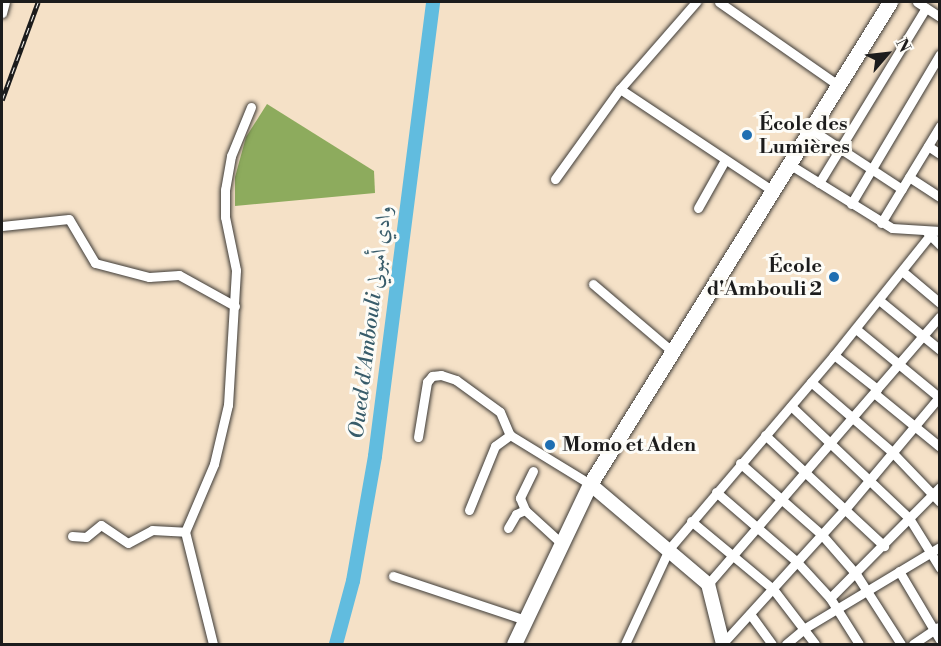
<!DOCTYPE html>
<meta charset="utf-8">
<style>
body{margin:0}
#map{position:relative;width:941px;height:646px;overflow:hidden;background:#f5e1c7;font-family:"Libre Bodoni",Amiri,serif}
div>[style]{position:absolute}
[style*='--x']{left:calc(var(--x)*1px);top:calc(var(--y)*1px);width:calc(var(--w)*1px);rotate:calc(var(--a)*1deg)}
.forest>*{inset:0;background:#8dab5d}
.river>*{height:14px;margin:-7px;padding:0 7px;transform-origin:7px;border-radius:7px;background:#61bcdf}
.roads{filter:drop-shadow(0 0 2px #3d3a36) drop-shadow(0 0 2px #3d3a36)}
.street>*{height:9px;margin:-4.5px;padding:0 4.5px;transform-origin:4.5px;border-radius:4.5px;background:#fff}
.secondary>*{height:14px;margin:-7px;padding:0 7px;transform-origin:7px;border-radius:7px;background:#fff}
.primary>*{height:15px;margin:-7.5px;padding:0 7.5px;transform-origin:7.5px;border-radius:7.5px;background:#fff}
.rail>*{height:4.5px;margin-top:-2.25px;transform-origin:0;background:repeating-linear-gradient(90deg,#fdfcf7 0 7px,#1c1c1c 0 14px);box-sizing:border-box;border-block:2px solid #1c1c1c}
.dots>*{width:16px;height:16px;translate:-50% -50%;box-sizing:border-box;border:3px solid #fdfcf7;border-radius:50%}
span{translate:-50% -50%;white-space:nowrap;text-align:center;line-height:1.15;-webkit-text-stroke:6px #fdfcf7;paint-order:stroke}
.poi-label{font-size:20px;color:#1c1c1c;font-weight:700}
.left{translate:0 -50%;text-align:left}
.right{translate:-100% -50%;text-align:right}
.water-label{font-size:21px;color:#385c6a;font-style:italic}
.frame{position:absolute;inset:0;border:3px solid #1c1c1c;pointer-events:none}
.north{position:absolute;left:857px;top:24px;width:60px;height:60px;-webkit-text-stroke:4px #fdfcf7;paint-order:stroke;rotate:62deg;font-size:16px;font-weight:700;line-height:24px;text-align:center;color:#1c1c1c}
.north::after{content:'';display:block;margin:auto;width:21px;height:27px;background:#1c1c1c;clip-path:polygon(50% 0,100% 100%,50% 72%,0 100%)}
</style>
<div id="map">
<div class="forest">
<div style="clip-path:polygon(267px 104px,374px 171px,375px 193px,235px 206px,235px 177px,246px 137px)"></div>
</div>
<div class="river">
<div style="--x:336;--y:644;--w:65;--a:-74.9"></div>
<div style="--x:353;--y:581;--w:127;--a:-80"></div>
<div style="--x:375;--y:456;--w:458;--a:-82.7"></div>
</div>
<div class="roads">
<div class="street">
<div style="--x:719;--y:2;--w:145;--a:34.9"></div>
<div style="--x:917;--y:2;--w:27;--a:33"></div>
<div style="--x:2;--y:13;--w:11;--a:-75"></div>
<div style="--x:620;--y:89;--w:184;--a:33.7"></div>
<div style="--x:809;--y:128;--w:111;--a:33.3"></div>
<div style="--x:928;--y:146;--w:14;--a:34"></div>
<div style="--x:789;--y:164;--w:121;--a:31.9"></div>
<div style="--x:892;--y:228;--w:48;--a:3.6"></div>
<div style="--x:909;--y:177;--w:37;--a:33"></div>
<div style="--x:555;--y:179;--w:111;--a:-54.2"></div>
<div style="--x:620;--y:89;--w:116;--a:-48.9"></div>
<div style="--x:819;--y:183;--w:205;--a:-58.6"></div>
<div style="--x:851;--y:204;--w:174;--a:-59.3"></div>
<div style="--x:698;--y:208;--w:55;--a:-60.6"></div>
<div style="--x:881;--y:223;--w:114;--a:-58.7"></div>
<div style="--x:2;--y:226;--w:67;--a:-6"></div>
<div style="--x:69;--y:219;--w:51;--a:59.4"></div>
<div style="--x:95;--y:263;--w:56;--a:14.5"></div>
<div style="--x:149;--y:277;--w:30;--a:-4"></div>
<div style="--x:179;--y:275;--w:64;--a:29"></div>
<div style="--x:926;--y:231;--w:20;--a:45"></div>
<div style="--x:902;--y:271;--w:50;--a:40.1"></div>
<div style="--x:593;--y:284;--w:106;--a:40.4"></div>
<div style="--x:879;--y:300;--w:79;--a:39.3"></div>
<div style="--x:856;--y:329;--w:109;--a:39.4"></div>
<div style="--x:834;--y:355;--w:55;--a:38.3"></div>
<div style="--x:811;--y:382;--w:107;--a:40.8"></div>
<div style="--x:892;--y:452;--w:69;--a:46.2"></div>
<div style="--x:874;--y:393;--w:85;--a:39.3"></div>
<div style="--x:791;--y:406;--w:163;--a:43.5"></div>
<div style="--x:909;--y:518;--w:59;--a:58.2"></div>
<div style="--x:765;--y:435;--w:163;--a:43"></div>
<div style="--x:418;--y:437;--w:56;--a:-80.7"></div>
<div style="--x:427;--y:382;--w:8;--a:-50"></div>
<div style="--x:432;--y:376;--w:9;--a:-6"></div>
<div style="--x:441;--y:375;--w:16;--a:18"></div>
<div style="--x:456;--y:380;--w:54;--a:36"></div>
<div style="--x:500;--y:412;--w:25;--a:67"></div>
<div style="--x:740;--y:463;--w:109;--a:41.3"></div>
<div style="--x:822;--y:535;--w:52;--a:48.9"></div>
<div style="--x:856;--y:574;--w:83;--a:57.3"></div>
<div style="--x:533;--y:471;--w:30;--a:116"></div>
<div style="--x:520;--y:498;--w:13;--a:67"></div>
<div style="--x:525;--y:510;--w:49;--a:42.5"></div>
<div style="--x:716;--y:492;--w:107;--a:40.8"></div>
<div style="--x:797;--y:562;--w:49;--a:47.5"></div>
<div style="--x:830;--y:598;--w:54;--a:57.8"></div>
<div style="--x:469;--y:510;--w:69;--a:-67.9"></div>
<div style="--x:495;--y:446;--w:19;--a:-36"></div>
<div style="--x:510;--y:435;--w:94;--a:31.5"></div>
<div style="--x:691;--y:521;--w:107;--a:39.7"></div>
<div style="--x:773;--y:589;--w:69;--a:52.6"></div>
<div style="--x:508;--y:528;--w:16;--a:-60"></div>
<div style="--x:516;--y:514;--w:10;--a:-24"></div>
<div style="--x:72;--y:536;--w:14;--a:4"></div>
<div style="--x:86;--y:537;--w:19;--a:-39"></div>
<div style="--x:101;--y:525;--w:32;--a:34"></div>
<div style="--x:128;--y:543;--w:27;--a:-28"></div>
<div style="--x:152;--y:530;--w:33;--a:3"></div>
<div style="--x:899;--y:571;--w:80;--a:59.3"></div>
<div style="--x:393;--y:576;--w:139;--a:18.4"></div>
<div style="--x:708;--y:584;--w:354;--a:-49.1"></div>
<div style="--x:830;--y:598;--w:156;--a:-45.3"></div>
<div style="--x:750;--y:614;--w:37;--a:54"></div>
<div style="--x:723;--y:643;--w:183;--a:-47.7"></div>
<div style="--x:846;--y:508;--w:146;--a:-50"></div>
<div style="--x:213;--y:644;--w:115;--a:-104"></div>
<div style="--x:185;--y:532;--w:74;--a:-66.9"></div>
<div style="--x:214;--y:464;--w:61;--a:-76.7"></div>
<div style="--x:228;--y:405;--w:135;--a:-86.6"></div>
<div style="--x:236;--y:270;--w:54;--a:-101.7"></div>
<div style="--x:225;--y:217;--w:27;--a:-90"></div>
<div style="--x:225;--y:190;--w:35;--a:-80"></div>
<div style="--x:231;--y:156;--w:53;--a:-67.8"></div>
<div style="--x:625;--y:644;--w:105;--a:-65.1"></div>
<div style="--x:669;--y:549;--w:255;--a:-49.6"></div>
<div style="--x:834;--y:355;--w:154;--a:-51.3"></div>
<div style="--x:786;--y:644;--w:25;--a:-40"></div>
<div style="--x:805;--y:628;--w:157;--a:-31"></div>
<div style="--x:913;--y:644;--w:30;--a:-34"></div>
</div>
<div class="secondary">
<div style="--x:590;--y:484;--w:155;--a:40.3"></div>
<div style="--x:708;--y:584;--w:62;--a:76"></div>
</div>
<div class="primary">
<div style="--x:514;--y:644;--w:177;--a:-64.6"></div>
<div style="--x:590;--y:484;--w:568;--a:-58.1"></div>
</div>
</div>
<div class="rail">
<div style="--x:2;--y:100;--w:104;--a:-69.8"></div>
</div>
<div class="dots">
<div style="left:747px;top:135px;background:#1f6fb2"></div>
<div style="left:834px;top:277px;background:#1f6fb2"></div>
<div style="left:550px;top:445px;background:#1f6fb2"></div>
</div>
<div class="poi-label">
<span class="left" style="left:759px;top:136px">École des<br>Lumières</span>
<span class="right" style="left:822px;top:278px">École<br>d'Ambouli 2</span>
<span class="left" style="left:562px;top:445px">Momo et Aden</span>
</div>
<div class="water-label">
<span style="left:371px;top:322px;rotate:-83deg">Oued d'Ambouli وادي أمبولي</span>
</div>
<div class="frame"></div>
<div class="north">N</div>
</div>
